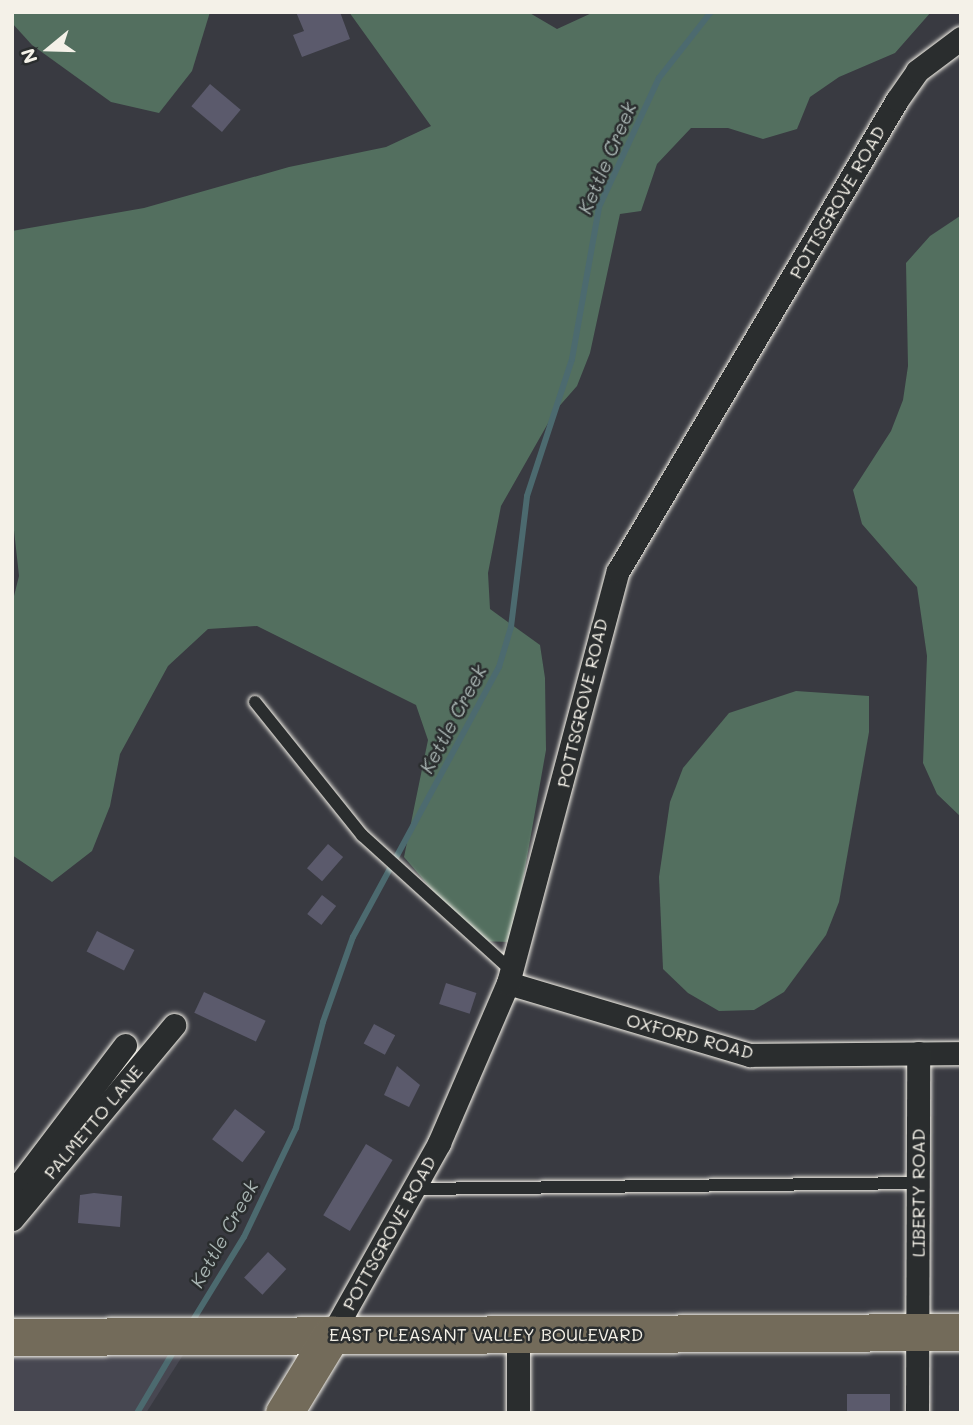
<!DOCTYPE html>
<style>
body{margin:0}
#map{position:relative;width:973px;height:1425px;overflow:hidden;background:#393a41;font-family:Mali,sans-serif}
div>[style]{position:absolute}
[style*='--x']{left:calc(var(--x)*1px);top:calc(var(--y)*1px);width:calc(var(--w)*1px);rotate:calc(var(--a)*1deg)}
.built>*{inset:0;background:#474751}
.green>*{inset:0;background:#536f5f}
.stream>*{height:6px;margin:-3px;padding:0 3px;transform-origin:3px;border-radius:3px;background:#4c6a6f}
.building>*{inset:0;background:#5b5a6c;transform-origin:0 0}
.roads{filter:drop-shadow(0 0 2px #f4f1e8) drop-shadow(0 0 2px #f4f1e8)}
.lane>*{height:12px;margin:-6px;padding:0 6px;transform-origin:6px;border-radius:6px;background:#2a2d2e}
.street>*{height:23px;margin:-11.5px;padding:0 11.5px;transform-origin:11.5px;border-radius:11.5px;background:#2a2d2e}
.primary>*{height:37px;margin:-18.5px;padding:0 18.5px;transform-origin:18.5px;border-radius:18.5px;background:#736b5a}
span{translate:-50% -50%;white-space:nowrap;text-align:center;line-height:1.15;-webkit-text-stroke:5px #2a2d2e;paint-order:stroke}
.street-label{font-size:18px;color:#f4f1e8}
.water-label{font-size:19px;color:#a8b4b2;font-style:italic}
.frame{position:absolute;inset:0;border:14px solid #f4f1e8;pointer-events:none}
.north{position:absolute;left:14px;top:14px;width:70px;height:70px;-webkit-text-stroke:5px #2a2d2e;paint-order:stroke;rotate:251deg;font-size:19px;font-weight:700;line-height:28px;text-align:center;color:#f4f1e8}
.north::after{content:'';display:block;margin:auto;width:24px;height:32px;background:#f4f1e8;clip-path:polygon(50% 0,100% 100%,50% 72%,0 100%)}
</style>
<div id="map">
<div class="built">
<div style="clip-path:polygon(12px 1340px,192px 1341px,146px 1413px,12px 1413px)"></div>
</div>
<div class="green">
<div style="clip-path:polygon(12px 12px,210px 12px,192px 71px,159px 113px,111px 102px,32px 45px,12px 23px)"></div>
<div style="clip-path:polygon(349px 12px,528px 12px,557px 29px,594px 12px,931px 12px,895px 53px,839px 77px,810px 97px,797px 129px,763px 139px,728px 128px,691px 128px,657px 164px,641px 211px,620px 214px,590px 353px,577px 386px,555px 411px,501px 506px,488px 573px,490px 609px,540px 645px,545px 678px,546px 750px,512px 942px,476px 941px,404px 857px,428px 740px,416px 705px,257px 626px,208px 629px,168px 666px,120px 754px,110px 806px,92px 851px,52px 882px,12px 855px,12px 604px,19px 576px,12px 512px,12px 231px,144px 208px,289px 167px,386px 147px,431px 126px)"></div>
<div style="clip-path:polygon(961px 206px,961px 817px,937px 794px,923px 763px,927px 656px,917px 587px,862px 524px,853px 490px,891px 431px,903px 400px,908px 366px,906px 263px,930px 236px,960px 216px)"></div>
<div style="clip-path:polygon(796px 691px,869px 696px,869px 732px,839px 902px,826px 935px,784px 992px,754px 1010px,719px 1011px,688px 993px,663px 969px,659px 877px,670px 802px,683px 768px,729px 713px)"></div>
</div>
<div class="stream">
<div style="--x:190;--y:1325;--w:103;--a:-58.5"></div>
<div style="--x:244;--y:1237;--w:121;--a:-64.5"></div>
<div style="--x:296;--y:1128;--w:109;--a:-75.7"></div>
<div style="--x:323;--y:1022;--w:90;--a:-70.6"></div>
<div style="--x:353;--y:937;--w:307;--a:-61.6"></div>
<div style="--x:499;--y:667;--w:42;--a:-73.3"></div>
<div style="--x:511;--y:627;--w:132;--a:-83"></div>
<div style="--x:527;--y:496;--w:144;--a:-71.8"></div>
<div style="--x:572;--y:359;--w:154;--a:-79.9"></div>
<div style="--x:599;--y:207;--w:142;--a:-65.1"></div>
<div style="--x:659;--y:78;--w:84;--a:-51.8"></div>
<div style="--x:137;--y:1413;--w:74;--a:-59.3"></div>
</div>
<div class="building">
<div style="clip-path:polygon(296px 12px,340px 12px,350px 39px,302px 57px,293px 35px,304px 31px)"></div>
<div style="left:210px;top:84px;width:40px;height:29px;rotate:40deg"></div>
<div style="left:328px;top:844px;width:20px;height:32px;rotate:41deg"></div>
<div style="left:322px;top:895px;width:18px;height:24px;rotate:38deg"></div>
<div style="left:97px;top:931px;width:42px;height:23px;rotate:27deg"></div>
<div style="left:446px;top:983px;width:32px;height:22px;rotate:18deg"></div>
<div style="left:204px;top:992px;width:68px;height:23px;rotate:25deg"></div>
<div style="left:374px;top:1024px;width:24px;height:22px;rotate:28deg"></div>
<div style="clip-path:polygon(397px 1066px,420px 1085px,409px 1107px,384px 1095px)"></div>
<div style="left:235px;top:1109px;width:38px;height:38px;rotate:37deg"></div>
<div style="left:366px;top:1144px;width:31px;height:83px;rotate:31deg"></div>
<div style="clip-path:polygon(94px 1193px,122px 1196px,120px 1227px,78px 1223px,80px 1195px)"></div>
<div style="left:268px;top:1252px;width:25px;height:35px;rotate:43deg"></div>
<div style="left:847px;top:1394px;width:43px;height:19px"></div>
</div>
<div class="roads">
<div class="lane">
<div style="--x:255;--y:702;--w:171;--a:51.2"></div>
<div style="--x:362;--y:835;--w:202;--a:42.2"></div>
<div style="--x:415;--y:1189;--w:503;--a:-0.68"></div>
</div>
<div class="street">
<div style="--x:508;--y:983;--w:252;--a:16.6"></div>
<div style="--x:750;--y:1055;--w:211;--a:-0.5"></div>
<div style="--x:12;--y:1194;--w:187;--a:-52.8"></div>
<div style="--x:12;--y:1219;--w:253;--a:-50.1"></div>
<div style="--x:332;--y:1334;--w:219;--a:-60.7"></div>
<div style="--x:439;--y:1143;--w:174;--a:-66.7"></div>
<div style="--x:508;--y:983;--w:426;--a:-75.1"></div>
<div style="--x:618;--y:571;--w:547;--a:-59.36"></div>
<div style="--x:897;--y:100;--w:35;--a:-55"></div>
<div style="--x:917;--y:71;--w:55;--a:-36.9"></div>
<div style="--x:518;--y:1334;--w:79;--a:90"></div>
<div style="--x:917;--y:1413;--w:360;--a:-89.8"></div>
</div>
<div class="primary">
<div style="--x:12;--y:1337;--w:949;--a:-0.3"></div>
<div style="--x:284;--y:1413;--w:92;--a:-58.7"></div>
</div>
</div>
<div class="street-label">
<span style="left:837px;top:202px;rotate:-60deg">POTTSGROVE ROAD</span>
<span style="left:582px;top:703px;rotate:-77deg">POTTSGROVE ROAD</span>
<span style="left:690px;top:1036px;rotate:15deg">OXFORD ROAD</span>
<span style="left:93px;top:1122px;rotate:-50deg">PALMETTO LANE</span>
<span style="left:918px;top:1193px;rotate:-90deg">LIBERTY ROAD</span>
<span style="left:389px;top:1233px;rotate:-61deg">POTTSGROVE ROAD</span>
<span style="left:486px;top:1334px">EAST PLEASANT VALLEY BOULEVARD</span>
</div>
<div class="water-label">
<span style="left:607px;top:158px;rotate:-67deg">Kettle Creek</span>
<span style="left:453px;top:719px;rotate:-62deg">Kettle Creek</span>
<span style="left:224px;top:1234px;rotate:-61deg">Kettle Creek</span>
</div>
<div class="frame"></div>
<div class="north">N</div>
</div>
